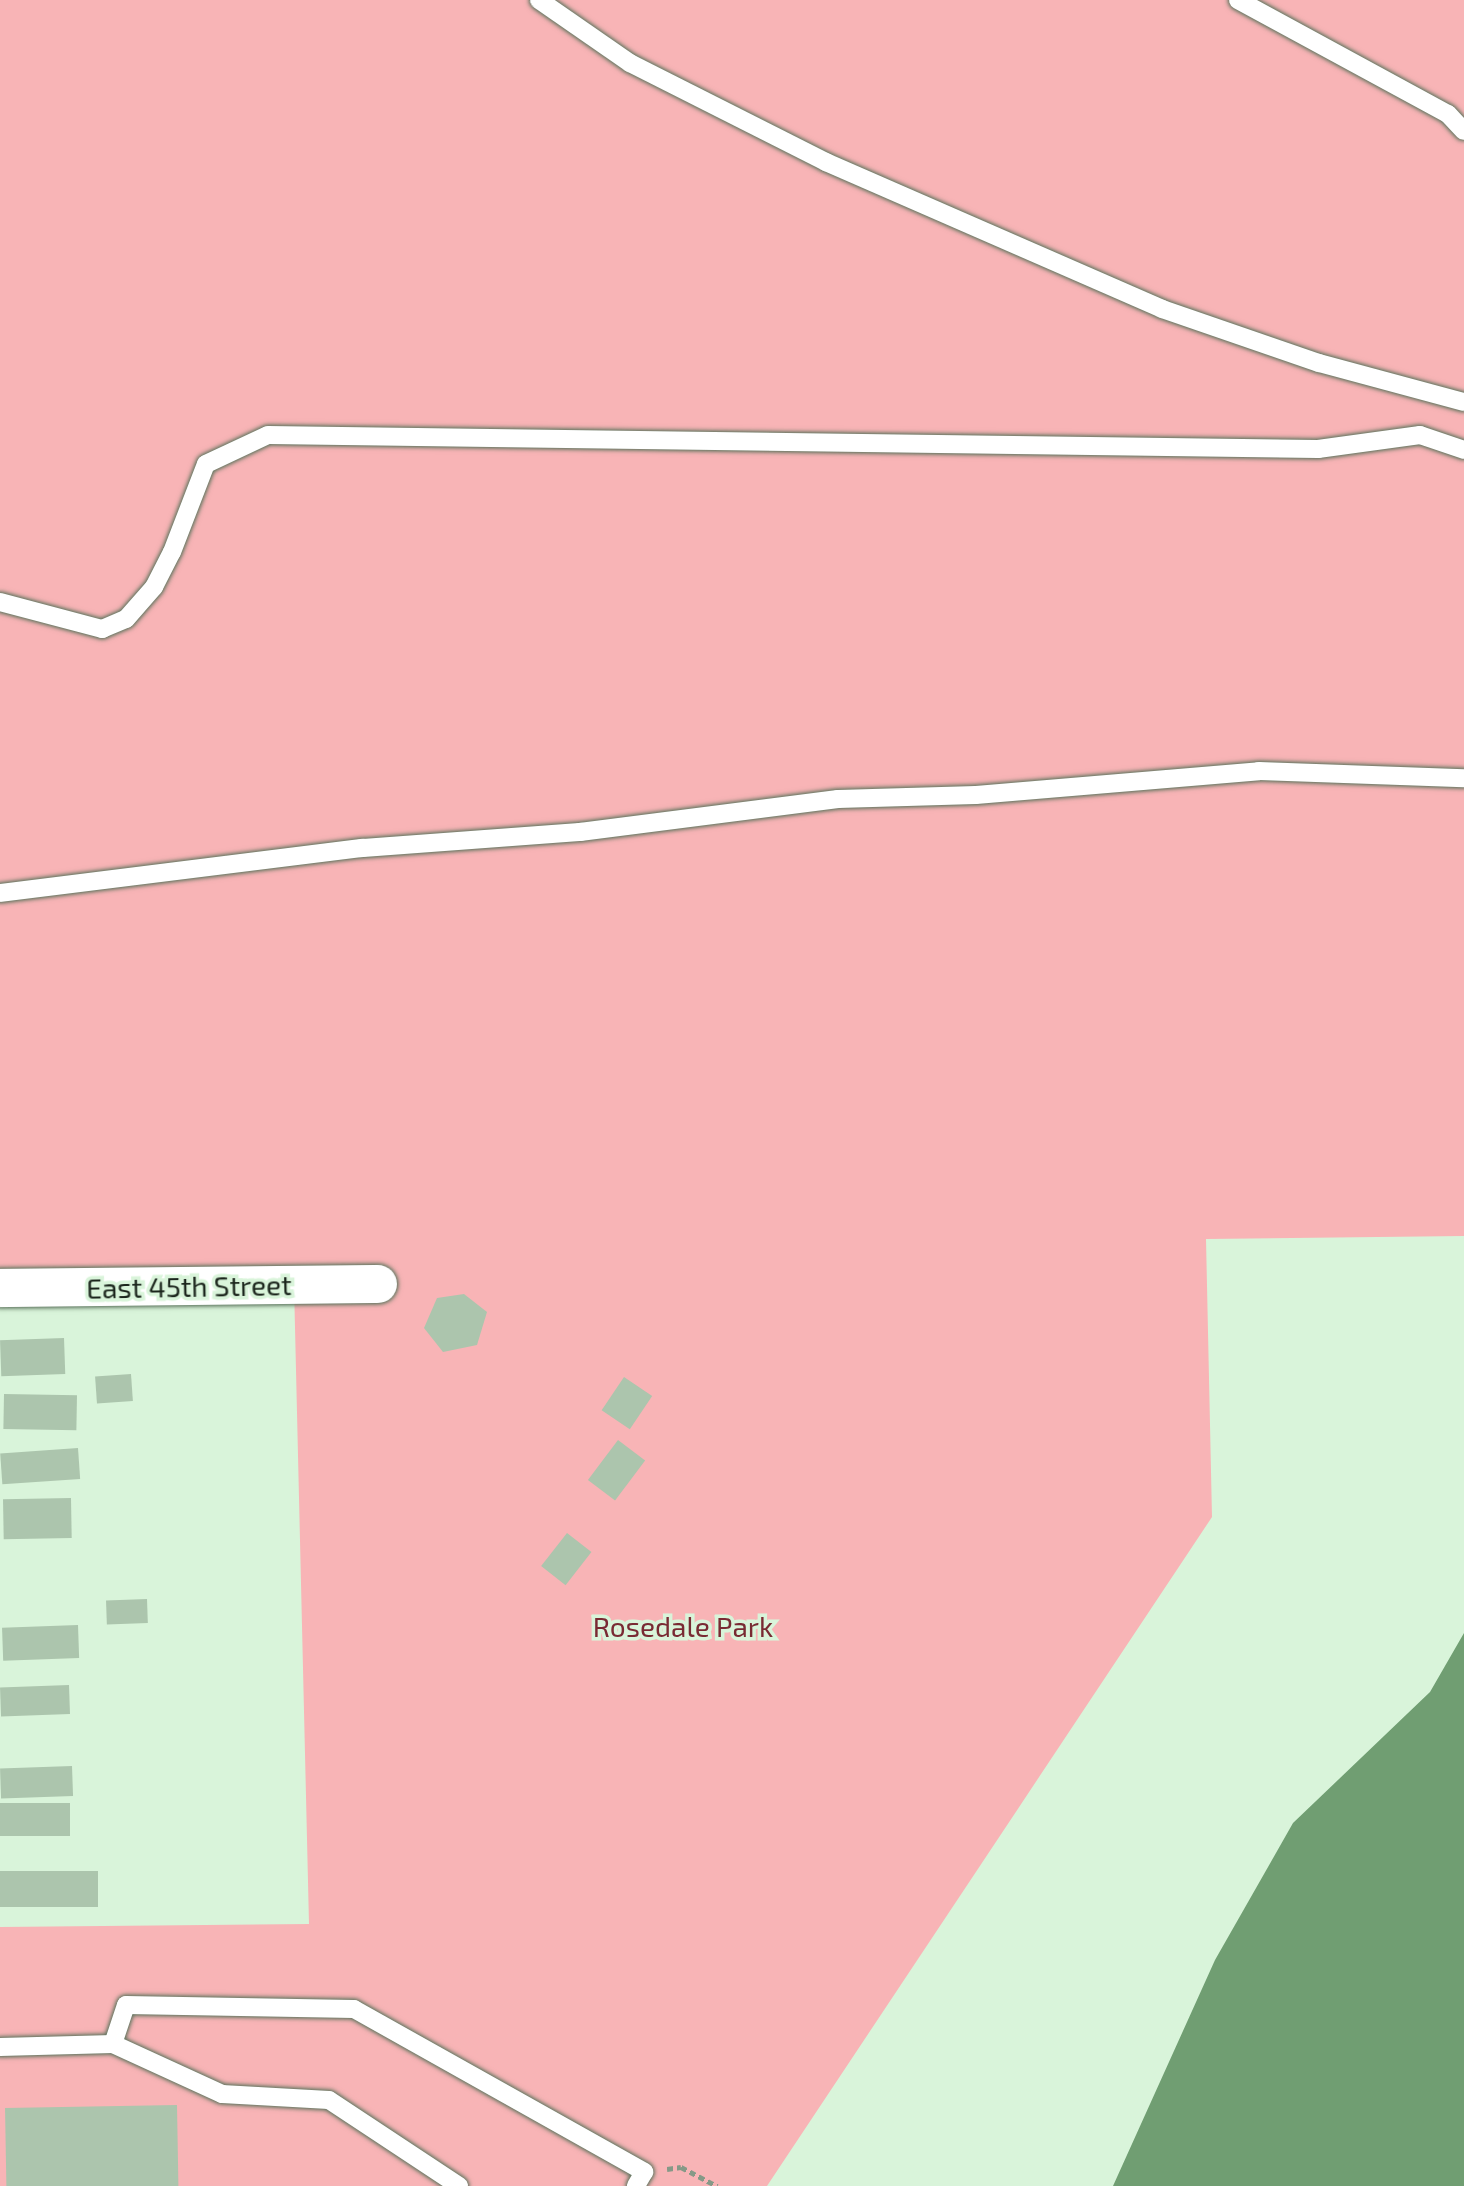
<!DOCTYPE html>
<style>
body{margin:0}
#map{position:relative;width:1464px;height:2186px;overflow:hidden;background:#d9f4da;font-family:"Exo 2",sans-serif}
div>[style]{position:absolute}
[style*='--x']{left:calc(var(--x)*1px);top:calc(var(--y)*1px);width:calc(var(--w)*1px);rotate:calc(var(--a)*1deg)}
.green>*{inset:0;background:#f8b4b6}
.water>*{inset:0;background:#709e72}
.building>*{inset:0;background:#acc5ad;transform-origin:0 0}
.path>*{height:5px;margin-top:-2.5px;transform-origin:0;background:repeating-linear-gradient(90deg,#869987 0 6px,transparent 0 10px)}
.roads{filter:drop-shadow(0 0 2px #5b735c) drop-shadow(0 0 2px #5b735c)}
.lane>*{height:18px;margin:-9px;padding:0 9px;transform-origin:9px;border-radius:9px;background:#fff}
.street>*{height:38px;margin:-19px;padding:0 19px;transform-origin:19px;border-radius:19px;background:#fff}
span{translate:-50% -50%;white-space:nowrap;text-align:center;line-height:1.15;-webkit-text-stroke:7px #d9f4da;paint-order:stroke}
.street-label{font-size:28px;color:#1b251c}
.park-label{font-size:28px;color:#792a33}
</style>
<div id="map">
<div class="green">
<div style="clip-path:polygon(0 0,1464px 0,1464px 1236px,1206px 1239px,1212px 1517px,767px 2186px,0 2186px,0 1927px,309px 1924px,294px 1285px,0 1288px)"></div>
</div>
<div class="water">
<div style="clip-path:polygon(1464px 1633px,1464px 2186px,1113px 2186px,1215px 1960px,1293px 1823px,1430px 1692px)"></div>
</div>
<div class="building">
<div style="clip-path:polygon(464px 1294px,487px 1312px,477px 1345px,443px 1352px,424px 1328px,437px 1298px)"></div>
<div style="left:64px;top:1338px;width:36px;height:64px;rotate:88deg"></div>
<div style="left:131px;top:1374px;width:27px;height:36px;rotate:86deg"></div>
<div style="left:624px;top:1377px;width:34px;height:40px;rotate:34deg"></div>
<div style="left:4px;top:1394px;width:73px;height:35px;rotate:1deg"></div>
<div style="left:618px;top:1440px;width:34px;height:50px;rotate:37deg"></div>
<div style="left:78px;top:1448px;width:31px;height:78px;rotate:86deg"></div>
<div style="left:71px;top:1498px;width:40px;height:68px;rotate:89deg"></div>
<div style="left:567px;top:1533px;width:31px;height:42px;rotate:38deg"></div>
<div style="left:147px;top:1599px;width:24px;height:41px;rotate:88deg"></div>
<div style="left:78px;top:1625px;width:33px;height:76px;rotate:88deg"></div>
<div style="left:69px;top:1685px;width:29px;height:69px;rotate:88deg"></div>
<div style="left:72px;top:1766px;width:30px;height:72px;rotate:88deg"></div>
<div style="left:70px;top:1803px;width:33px;height:70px;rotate:90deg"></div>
<div style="left:0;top:1871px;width:98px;height:36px"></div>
<div style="left:177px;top:2105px;width:81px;height:172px;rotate:89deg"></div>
</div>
<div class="path">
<div style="--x:667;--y:2169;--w:14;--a:-8"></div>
<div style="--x:681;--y:2167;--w:41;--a:27.8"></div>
</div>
<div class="roads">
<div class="lane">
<div style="--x:539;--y:0;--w:111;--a:34.7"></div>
<div style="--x:630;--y:63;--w:220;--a:26.8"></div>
<div style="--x:826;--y:162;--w:367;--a:23.6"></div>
<div style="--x:1162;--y:309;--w:166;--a:19"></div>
<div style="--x:1319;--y:363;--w:150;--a:15.1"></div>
<div style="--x:1238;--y:0;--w:239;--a:28.5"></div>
<div style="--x:1448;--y:114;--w:23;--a:47"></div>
<div style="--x:0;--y:602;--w:106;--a:14.8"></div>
<div style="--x:102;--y:629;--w:26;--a:-23"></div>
<div style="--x:126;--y:619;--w:43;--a:-48.8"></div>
<div style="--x:154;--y:587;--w:39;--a:-63"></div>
<div style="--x:172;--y:552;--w:94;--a:-68.9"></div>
<div style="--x:206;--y:464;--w:68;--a:-25.1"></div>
<div style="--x:268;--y:435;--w:1050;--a:0.76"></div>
<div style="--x:1318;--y:449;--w:103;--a:-7.8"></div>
<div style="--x:1420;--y:435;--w:46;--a:18.8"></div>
<div style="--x:0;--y:893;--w:365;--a:-7.1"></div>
<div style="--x:362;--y:848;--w:219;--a:-4.2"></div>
<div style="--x:580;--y:832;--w:260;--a:-7.3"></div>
<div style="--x:838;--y:799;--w:138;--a:-1.7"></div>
<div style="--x:976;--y:795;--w:284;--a:-4.8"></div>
<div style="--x:1259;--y:771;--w:205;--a:2"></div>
<div style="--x:113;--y:2044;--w:41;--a:-71.6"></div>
<div style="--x:126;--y:2005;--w:228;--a:1"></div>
<div style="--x:354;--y:2009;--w:333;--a:29.3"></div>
<div style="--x:644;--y:2172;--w:16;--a:120"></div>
<div style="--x:0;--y:2047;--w:113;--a:-1.5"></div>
<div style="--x:113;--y:2044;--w:120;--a:24.6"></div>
<div style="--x:222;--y:2094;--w:107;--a:3.2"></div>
<div style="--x:329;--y:2100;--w:156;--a:33.5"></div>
</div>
<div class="street">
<div style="--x:0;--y:1288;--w:378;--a:-0.6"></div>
</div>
</div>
<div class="street-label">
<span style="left:189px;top:1286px;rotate:-1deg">East 45th Street</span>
</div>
<div class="park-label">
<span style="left:683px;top:1626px">Rosedale Park</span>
</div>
</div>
